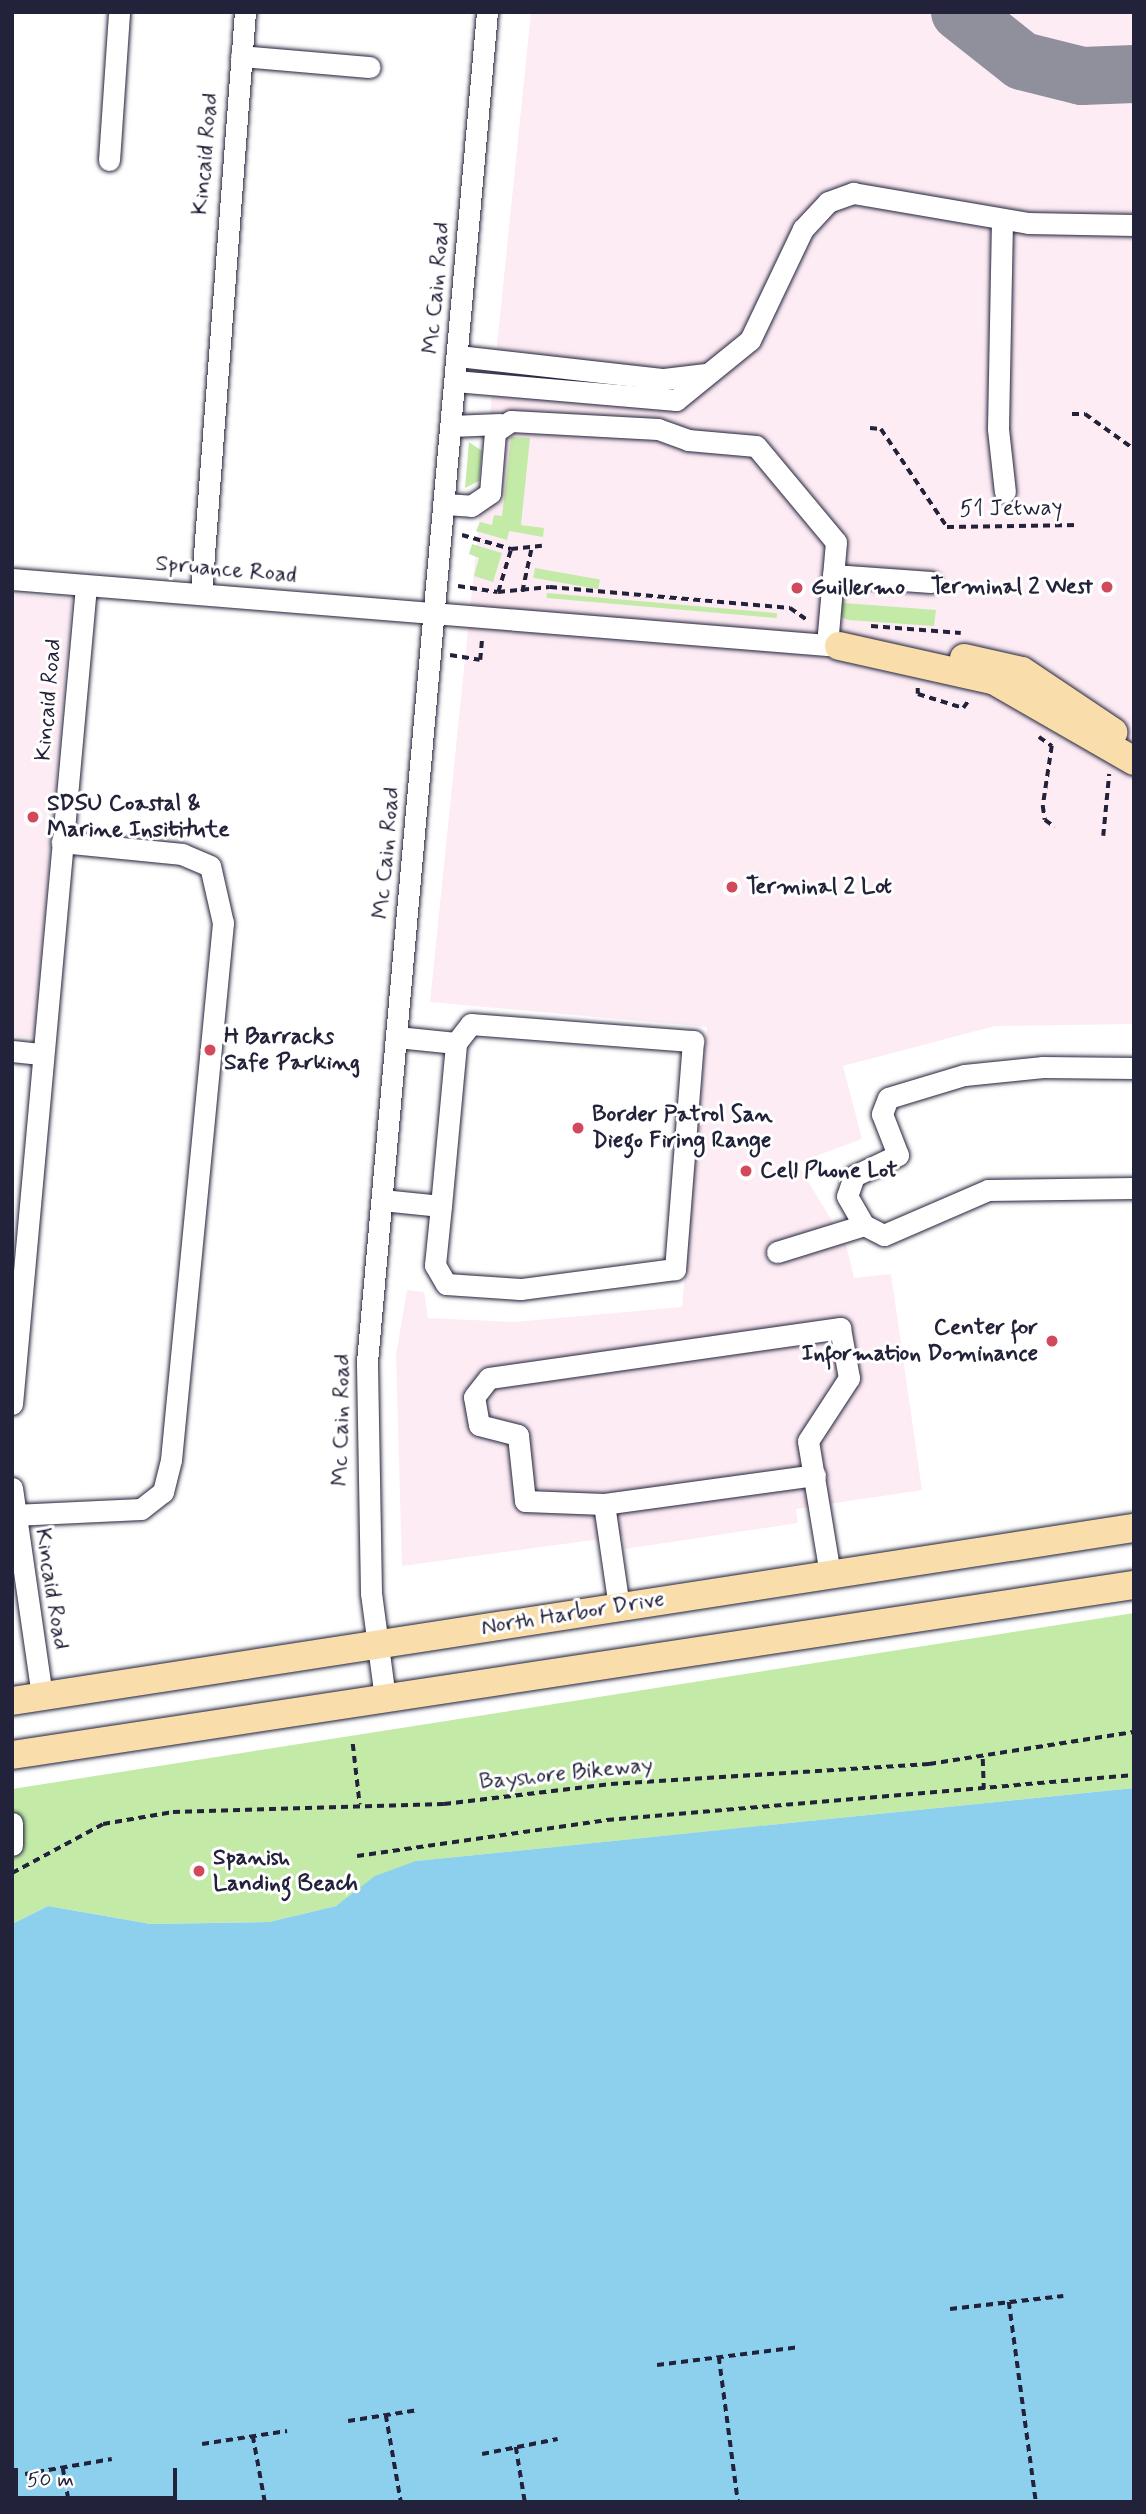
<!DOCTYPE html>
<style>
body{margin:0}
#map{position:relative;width:1146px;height:2514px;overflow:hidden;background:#fff;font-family:Mynerve,sans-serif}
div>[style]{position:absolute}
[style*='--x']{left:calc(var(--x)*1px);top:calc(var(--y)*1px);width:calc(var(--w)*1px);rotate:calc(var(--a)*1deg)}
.built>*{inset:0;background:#fdecf4}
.green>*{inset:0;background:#c3eba7;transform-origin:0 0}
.water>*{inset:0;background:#8cd0ee}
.taxiway>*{height:58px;margin:-29px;padding:0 29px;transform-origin:29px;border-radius:29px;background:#90909d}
.path>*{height:3.5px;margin-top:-1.75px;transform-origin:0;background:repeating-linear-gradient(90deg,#22223b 0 7px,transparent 0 12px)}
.roads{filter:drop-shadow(0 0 2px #22223b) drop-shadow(0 0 2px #22223b)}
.minor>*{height:21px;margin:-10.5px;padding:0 10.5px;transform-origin:10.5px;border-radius:10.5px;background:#fff}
.major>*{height:28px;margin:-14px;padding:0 14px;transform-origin:14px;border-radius:14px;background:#f9deab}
.dots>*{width:19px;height:19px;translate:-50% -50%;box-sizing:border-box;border:4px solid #fff;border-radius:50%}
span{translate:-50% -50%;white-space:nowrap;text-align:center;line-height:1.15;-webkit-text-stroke:6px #fff;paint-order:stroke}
.street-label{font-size:23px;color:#22223b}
.poi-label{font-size:23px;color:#22223b;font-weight:700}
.right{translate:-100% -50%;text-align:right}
.left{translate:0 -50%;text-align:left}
.frame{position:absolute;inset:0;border:14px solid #22223b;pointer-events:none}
.scale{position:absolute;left:14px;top:2468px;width:163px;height:32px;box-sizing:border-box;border:4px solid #22223b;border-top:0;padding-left:9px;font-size:21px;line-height:24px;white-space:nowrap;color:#22223b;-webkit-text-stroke:5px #fff;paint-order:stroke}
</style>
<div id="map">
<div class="built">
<div style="clip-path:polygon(531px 12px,1134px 12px,1134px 1024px,995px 1026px,843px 1066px,862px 1139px,797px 1163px,846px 1244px,854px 1278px,891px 1274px,922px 1490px,796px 1509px,798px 1523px,625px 1549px,623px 1536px,402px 1566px,396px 1355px,407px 1290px,424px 1292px,428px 1318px,514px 1322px,682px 1307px,707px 1027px,430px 1002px)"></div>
<div style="clip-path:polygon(12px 594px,72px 599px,34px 1038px,12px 1036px)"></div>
</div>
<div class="green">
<div style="clip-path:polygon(511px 437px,530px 438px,521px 525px,544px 528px,543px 537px,509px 531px,507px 540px,476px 531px,480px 522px,492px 525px,494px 515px,502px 516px)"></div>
<div style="clip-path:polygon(469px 442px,482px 451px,479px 481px,465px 488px)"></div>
<div style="clip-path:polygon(472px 544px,502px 553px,493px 582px,474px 576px,479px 558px,469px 554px)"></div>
<div style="left:535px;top:568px;width:66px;height:10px;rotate:10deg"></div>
<div style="clip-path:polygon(838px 588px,845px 589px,844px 603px,936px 610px,934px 626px,848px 620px,836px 614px)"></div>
<div style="left:547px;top:593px;width:231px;height:5px;rotate:5deg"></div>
<div style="clip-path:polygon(1134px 1613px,1134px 1788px,417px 1861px,336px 1906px,269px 1922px,151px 1924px,48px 1906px,12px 1924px,12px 1789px)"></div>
</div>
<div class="water">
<div style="clip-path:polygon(1134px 1788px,1134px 2502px,12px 2502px,12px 1924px,48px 1906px,151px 1924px,269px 1922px,336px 1906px,375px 1876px,416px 1861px)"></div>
</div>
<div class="taxiway">
<div style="--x:960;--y:12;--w:79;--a:38.3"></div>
<div style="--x:1022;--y:61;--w:62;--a:14"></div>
<div style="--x:1082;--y:76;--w:52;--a:-2.2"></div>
</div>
<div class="path">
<div style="--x:1072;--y:414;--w:13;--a:0"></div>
<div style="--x:1085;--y:414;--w:60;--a:35.5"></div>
<div style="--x:870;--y:428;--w:11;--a:5"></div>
<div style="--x:881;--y:429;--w:118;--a:56"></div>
<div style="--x:947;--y:527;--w:132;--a:-0.9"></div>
<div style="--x:462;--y:535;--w:51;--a:15.9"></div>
<div style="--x:511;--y:549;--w:31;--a:-6"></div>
<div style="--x:458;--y:586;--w:40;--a:8.5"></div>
<div style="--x:498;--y:592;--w:52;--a:-5.5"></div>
<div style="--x:550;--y:587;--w:241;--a:5"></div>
<div style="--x:790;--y:608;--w:21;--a:35"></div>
<div style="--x:498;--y:592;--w:45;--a:-73.2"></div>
<div style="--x:522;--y:592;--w:43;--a:-77.9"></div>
<div style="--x:871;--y:626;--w:90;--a:4.4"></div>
<div style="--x:450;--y:655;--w:30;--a:9"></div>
<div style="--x:480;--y:660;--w:21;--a:-85"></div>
<div style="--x:918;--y:688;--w:6;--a:90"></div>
<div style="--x:918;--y:694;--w:47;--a:17.3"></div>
<div style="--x:963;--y:708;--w:10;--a:-53"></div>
<div style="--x:1039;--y:737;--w:16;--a:35"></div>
<div style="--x:1052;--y:746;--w:61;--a:98.5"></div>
<div style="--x:1043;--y:806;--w:14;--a:82"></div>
<div style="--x:1045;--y:820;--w:12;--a:35"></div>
<div style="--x:1103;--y:836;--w:62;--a:-84.5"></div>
<div style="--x:353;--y:1744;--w:61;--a:83.5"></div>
<div style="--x:983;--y:1759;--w:30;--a:88"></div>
<div style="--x:357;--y:1856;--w:253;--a:-8.2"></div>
<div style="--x:607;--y:1820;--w:529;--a:-4.88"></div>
<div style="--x:12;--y:1873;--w:103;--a:-28.3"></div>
<div style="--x:103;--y:1824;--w:71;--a:-9.7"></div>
<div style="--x:173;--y:1812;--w:271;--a:-1.7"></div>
<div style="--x:444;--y:1804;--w:168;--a:-6.8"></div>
<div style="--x:611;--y:1784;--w:319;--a:-3.6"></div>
<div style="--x:929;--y:1764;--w:207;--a:-8.9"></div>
<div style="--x:1009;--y:2302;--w:202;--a:82.3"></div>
<div style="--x:950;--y:2309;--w:114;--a:-6.6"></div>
<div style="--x:719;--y:2357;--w:146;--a:82.5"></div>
<div style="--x:657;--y:2365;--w:144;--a:-7.2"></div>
<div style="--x:386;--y:2415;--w:88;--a:80.2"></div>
<div style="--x:348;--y:2421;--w:71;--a:-8.9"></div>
<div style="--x:253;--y:2436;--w:67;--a:79.7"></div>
<div style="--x:202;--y:2444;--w:86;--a:-8.7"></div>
<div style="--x:516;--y:2447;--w:56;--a:80.7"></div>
<div style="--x:482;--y:2454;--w:77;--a:-11.2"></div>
<div style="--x:63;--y:2468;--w:35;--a:80"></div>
<div style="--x:25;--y:2474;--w:88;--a:-9.8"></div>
</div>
<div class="roads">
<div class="minor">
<div style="--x:241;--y:56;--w:129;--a:4.9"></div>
<div style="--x:109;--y:160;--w:148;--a:-86.1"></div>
<div style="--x:1002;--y:220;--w:209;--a:91.1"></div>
<div style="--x:998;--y:429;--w:63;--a:83.7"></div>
<div style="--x:458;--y:356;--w:207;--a:6.4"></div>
<div style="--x:664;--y:379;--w:42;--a:-6.8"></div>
<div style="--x:455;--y:381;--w:222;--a:4.9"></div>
<div style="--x:676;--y:400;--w:95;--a:-39"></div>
<div style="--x:750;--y:340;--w:123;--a:-64.5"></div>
<div style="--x:803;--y:229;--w:37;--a:-47"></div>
<div style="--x:828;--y:202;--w:27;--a:-20"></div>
<div style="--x:853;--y:193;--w:178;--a:9.7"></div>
<div style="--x:1028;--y:223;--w:106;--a:1.1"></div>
<div style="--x:451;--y:426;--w:49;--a:-2.3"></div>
<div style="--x:445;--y:504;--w:26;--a:4"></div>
<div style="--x:471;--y:506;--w:23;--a:-34"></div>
<div style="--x:490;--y:493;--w:61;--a:-85.3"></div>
<div style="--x:495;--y:432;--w:19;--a:-35"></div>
<div style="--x:511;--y:421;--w:147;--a:3.1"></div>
<div style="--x:658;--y:429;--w:32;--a:20"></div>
<div style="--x:688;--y:440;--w:68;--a:5"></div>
<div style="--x:756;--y:446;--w:125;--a:50.2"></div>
<div style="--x:836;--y:542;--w:103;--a:95"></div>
<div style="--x:833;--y:575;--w:98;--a:4.1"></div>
<div style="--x:12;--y:579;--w:830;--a:4.63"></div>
<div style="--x:201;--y:594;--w:584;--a:-85.68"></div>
<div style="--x:471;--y:1024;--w:223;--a:4.4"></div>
<div style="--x:693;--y:1041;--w:229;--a:94.5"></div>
<div style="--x:675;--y:1269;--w:156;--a:172.6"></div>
<div style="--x:520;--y:1289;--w:74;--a:-176.1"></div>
<div style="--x:446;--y:1284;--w:22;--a:-120"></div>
<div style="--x:435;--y:1265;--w:59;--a:-84.2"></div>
<div style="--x:441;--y:1206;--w:164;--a:-84.7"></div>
<div style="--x:456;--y:1043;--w:24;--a:-52"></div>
<div style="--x:397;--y:1037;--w:59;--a:5.8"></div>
<div style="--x:12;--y:1051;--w:31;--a:6"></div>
<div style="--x:1134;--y:1068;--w:91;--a:-179.4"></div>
<div style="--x:1043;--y:1067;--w:79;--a:174.2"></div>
<div style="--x:964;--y:1075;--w:79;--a:163.2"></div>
<div style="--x:888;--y:1098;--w:17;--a:111"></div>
<div style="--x:882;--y:1114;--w:44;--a:68.7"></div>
<div style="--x:898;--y:1155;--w:49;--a:154.5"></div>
<div style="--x:854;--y:1176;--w:21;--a:109"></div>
<div style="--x:847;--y:1196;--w:34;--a:60"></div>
<div style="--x:864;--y:1225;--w:22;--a:27"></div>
<div style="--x:884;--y:1235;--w:113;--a:-23.4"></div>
<div style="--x:988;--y:1190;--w:146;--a:-0.8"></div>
<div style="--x:382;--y:1200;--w:59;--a:5.8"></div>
<div style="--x:777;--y:1252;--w:91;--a:-17.2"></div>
<div style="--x:12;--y:1404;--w:821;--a:-84.83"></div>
<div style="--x:12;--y:1488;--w:211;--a:81.8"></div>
<div style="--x:604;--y:1504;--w:213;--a:-7.8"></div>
<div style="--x:13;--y:1515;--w:128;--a:-2.7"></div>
<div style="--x:141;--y:1509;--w:28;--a:-38"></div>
<div style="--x:163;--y:1492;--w:33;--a:-76"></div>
<div style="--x:171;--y:1460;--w:540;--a:-84.47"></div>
<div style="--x:223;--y:923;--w:58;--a:-102.8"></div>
<div style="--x:210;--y:866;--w:30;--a:-157"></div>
<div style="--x:182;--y:854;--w:121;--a:-174.3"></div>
<div style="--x:619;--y:1607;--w:104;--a:-98.3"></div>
<div style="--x:604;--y:1504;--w:79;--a:-177.8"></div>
<div style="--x:525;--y:1501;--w:66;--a:-96.1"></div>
<div style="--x:518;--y:1435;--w:40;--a:-165.6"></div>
<div style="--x:479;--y:1425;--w:28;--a:-100"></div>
<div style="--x:474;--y:1397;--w:24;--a:-52"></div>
<div style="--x:489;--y:1378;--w:355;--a:-8.1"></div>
<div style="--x:840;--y:1328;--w:51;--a:79.8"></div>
<div style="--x:849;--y:1378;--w:75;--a:123.1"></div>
<div style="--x:808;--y:1441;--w:135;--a:80.6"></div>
<div style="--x:385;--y:1698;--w:106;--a:-97.6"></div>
<div style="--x:371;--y:1593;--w:231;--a:-91"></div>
<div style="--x:367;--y:1362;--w:1355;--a:-84.92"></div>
<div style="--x:12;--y:1823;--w:22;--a:90"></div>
</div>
<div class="major">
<div style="--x:839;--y:646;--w:160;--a:12.6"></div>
<div style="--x:995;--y:681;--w:160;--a:29.9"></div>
<div style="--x:964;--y:658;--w:59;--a:12.6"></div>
<div style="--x:1022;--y:671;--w:110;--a:33.8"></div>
<div style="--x:12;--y:1701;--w:1135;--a:-8.77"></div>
<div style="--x:12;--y:1755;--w:1135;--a:-8.62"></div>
</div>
</div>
<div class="dots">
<div style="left:1107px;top:587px;background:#d1495b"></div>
<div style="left:797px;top:588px;background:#d1495b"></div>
<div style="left:33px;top:817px;background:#d1495b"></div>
<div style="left:732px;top:887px;background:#d1495b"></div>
<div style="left:210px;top:1050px;background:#d1495b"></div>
<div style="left:578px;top:1128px;background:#d1495b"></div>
<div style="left:746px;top:1171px;background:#d1495b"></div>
<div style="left:1052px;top:1341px;background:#d1495b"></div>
<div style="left:199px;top:1871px;background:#d1495b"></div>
</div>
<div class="street-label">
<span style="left:206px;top:154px;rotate:-85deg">Kincaid Road</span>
<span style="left:437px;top:288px;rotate:-85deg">Mc Cain Road</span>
<span style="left:1011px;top:509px;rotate:-1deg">51 Jetway</span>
<span style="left:226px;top:570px;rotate:5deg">Spruance Road</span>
<span style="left:49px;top:700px;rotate:-85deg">Kincaid Road</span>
<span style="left:387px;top:853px;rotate:-85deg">Mc Cain Road</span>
<span style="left:342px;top:1420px;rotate:-89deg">Mc Cain Road</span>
<span style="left:51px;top:1589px;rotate:81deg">Kincaid Road</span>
<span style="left:573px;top:1614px;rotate:-9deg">North Harbor Drive</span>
<span style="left:566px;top:1774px;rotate:-6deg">Bayshore Bikeway</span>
</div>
<div class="poi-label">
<span class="right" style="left:1093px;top:587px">Terminal 2 West</span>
<span class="left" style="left:811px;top:588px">Guillermo</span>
<span class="left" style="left:47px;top:817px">SDSU Coastal &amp;<br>Marine Insititute</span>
<span class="left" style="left:746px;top:887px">Terminal 2 Lot</span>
<span class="left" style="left:224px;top:1050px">H Barracks<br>Safe Parking</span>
<span class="left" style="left:592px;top:1128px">Border Patrol San<br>Diego Firing Range</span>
<span class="left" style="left:760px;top:1171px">Cell Phone Lot</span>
<span class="right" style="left:1038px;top:1341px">Center for<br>Information Dominance</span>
<span class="left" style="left:213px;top:1871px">Spanish<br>Landing Beach</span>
</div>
<div class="frame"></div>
<div class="scale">50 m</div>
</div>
